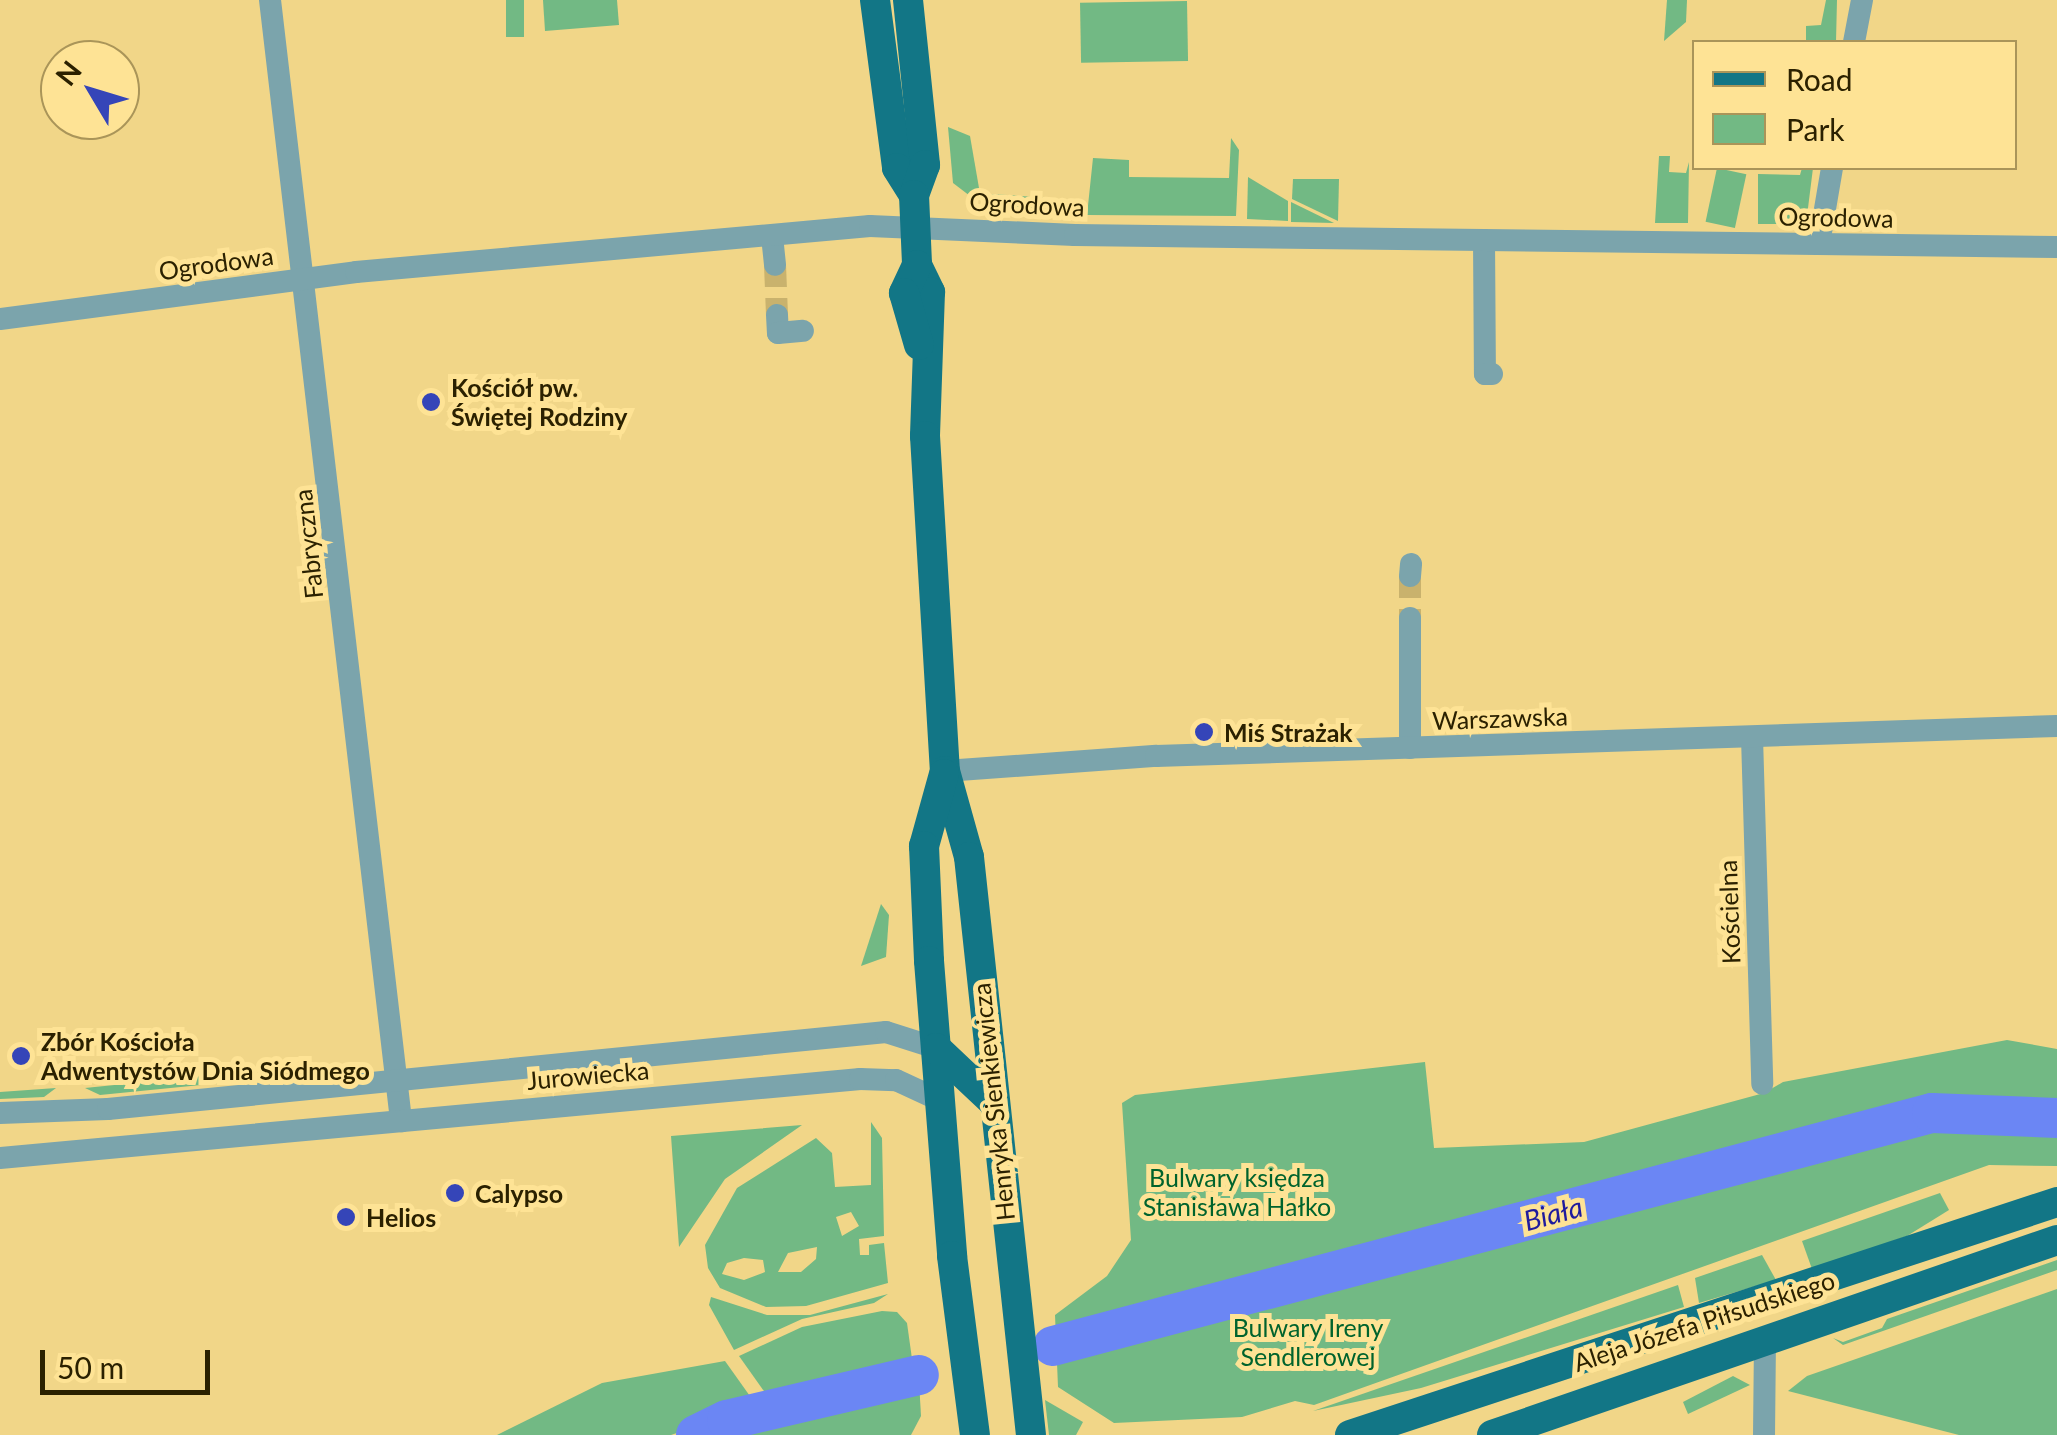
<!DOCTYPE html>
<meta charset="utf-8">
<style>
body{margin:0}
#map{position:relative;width:2057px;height:1435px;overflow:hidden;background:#f1d688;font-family:Lato,sans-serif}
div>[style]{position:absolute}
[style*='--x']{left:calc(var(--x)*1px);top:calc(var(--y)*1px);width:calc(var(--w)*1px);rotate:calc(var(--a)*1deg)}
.green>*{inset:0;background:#72b984;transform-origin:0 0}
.river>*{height:40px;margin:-20px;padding:0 20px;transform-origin:20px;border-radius:20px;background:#6b86f4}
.minor-tunnel>*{height:22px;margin-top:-11px;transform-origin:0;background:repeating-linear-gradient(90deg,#c9b26d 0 22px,transparent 0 33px)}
.minor>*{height:22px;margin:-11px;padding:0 11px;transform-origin:11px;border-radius:11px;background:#7ba4ac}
.major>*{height:30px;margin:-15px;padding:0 15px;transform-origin:15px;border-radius:15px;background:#127686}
.dots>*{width:28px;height:28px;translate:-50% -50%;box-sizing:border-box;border:5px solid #fee395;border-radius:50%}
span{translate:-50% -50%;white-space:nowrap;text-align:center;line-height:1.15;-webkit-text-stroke:10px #fee395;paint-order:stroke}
.street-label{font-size:25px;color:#2b2100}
.poi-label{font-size:25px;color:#2b2100;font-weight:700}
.left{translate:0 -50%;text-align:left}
.park-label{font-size:25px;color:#00632d}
.water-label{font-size:28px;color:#1f1b9e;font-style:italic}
.legend{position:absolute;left:1692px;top:40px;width:325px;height:130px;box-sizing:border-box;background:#fee395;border:2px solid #aa9559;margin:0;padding:12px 18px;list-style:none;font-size:30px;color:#2b2100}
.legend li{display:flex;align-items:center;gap:20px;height:50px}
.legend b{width:50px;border:2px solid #aa9559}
.north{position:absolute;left:40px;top:40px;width:100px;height:100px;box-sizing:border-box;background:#fee395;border:2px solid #aa9559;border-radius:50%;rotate:308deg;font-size:28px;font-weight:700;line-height:40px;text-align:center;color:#2b2100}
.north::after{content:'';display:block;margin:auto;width:35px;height:45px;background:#3545b8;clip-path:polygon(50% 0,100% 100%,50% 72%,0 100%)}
.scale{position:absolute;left:40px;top:1350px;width:170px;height:45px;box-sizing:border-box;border:5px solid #2b2100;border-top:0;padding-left:12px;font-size:30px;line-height:35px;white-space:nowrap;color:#2b2100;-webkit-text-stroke:8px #fee395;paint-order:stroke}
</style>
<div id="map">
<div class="green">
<div style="left:506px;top:0;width:18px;height:37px"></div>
<div style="clip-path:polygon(543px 0,617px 0,619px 25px,545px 31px)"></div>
<div style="clip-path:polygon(1667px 0,1687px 0,1686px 22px,1664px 41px)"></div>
<div style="clip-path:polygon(1826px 0,1837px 0,1836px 42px,1806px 42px,1806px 26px,1821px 25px)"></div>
<div style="left:1187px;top:1px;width:60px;height:107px;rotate:89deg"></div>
<div style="clip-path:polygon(948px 127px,970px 136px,979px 188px,974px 199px,953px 183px)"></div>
<div style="clip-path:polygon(1231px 138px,1239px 150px,1236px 216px,1087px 215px,1093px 158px,1129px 160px,1129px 177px,1229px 178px)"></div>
<div style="clip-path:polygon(1659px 156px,1670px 156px,1669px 172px,1686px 173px,1689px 162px,1688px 223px,1655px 223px)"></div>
<div style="left:1717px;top:168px;width:30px;height:55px;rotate:12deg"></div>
<div style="clip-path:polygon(1802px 168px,1813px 168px,1807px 216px,1796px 224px,1758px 224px,1758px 174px,1800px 175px)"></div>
<div style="clip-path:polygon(1248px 177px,1288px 201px,1288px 221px,1247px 219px)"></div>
<div style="clip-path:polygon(1293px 179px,1339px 179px,1338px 221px,1292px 199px)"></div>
<div style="left:992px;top:194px;width:51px;height:13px;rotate:4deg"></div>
<div style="clip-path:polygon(1291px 202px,1334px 223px,1291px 222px)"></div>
<div style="clip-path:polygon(881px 904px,889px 915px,886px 957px,861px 966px)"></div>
<div style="clip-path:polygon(2007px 1040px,2057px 1049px,2057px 1166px,1989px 1165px,1314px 1405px,1295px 1401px,1242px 1417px,1114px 1423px,1058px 1387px,1055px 1315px,1107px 1276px,1131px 1240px,1122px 1103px,1135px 1095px,1425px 1062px,1434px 1148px,1584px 1142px,1764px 1093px,1783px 1082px)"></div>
<div style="clip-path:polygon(242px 1072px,221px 1083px,100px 1095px,85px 1088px)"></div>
<div style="clip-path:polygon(56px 1088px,44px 1097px,0 1099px,0 1092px)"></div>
<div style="clip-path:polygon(evenodd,871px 1122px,882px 1138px,884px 1236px,859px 1239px,860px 1255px,869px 1255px,869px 1245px,884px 1243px,888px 1283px,806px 1306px,766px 1307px,720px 1288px,708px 1268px,705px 1245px,737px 1188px,816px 1138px,832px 1153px,835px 1187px,871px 1185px,871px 1122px,851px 1212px,859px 1226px,842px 1236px,836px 1217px,851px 1212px,871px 1122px,817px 1247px,816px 1259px,801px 1272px,778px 1272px,788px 1253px,817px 1247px,871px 1122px,744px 1258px,763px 1260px,765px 1272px,744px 1280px,722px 1274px,727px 1263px,744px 1258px)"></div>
<div style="clip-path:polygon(802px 1125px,725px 1179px,679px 1247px,671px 1136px)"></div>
<div style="clip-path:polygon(1940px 1193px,1949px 1210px,1907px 1236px,1812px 1269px,1802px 1241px)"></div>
<div style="clip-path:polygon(1762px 1255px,1776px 1280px,1699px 1303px,1695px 1278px)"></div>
<div style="clip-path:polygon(2057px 1260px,2057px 1270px,1843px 1345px,1833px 1338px,1843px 1342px,1882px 1328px,1887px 1319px)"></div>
<div style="clip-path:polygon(1678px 1285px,1684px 1307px,1421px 1388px,1313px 1411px)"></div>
<div style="clip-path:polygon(2057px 1289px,2057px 1435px,1959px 1435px,1788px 1391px,1807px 1376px)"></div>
<div style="clip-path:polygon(888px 1294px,874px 1303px,802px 1319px,734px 1350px,709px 1305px,711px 1297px,767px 1315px,810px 1315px)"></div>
<div style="clip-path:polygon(882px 1311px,897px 1312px,907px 1323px,913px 1366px,771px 1401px,739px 1356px,802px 1327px)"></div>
<div style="clip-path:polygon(725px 1361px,757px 1406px,671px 1435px,497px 1435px,602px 1383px)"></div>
<div style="clip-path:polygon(1733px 1376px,1750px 1385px,1688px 1414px,1683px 1402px)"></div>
<div style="clip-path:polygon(919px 1381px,921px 1416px,911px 1435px,714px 1435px)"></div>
<div style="clip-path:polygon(1045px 1400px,1083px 1422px,1076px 1435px,1049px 1435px)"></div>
</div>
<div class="river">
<div style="--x:1053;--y:1346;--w:909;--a:-14.85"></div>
<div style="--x:1932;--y:1113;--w:125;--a:2.3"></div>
<div style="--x:696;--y:1435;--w:34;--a:-26"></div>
<div style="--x:727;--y:1420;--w:197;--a:-13.2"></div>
</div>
<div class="minor-tunnel">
<div style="--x:775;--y:265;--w:50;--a:87.7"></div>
<div style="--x:1410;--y:576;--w:42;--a:90"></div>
</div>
<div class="minor">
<div style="--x:270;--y:0;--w:1129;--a:83.33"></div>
<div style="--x:1854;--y:42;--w:43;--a:-79.2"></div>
<div style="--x:772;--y:236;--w:29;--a:84"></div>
<div style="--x:1484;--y:240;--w:134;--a:89.6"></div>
<div style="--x:1485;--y:374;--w:7;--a:0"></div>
<div style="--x:1819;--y:244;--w:77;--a:-80.3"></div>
<div style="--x:777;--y:315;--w:18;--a:87"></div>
<div style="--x:778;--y:333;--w:25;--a:-5"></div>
<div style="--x:0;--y:319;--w:359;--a:-7.5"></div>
<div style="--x:356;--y:272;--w:516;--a:-5.11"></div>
<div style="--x:870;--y:226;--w:205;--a:2.5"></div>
<div style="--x:1075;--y:235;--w:982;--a:0.7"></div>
<div style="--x:1410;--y:576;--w:12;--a:-85"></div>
<div style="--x:1752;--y:737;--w:347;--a:88.3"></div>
<div style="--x:1410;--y:748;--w:130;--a:-90"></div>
<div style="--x:945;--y:771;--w:212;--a:-4.1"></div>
<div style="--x:1156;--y:756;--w:901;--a:-1.91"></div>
<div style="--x:0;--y:1113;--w:108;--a:-2.1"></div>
<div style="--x:108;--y:1109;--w:782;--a:-5.65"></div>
<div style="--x:886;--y:1032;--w:52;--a:17.7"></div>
<div style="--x:0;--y:1158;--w:864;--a:-5.25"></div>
<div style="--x:860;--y:1079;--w:36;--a:2"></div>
<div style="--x:896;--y:1080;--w:47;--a:24.9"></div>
<div style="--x:1764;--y:1435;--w:94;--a:-89.4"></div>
</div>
<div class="major">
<div style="--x:875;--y:0;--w:169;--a:82.5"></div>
<div style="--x:897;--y:168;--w:32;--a:58"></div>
<div style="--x:908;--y:0;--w:166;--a:84.1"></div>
<div style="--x:925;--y:165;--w:32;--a:110"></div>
<div style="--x:914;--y:195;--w:70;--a:87.5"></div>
<div style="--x:917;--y:265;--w:30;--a:64"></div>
<div style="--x:930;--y:292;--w:144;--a:92"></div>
<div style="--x:925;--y:436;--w:336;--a:86.6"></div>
<div style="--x:945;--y:771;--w:89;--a:74.4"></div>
<div style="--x:969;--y:857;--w:581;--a:83.88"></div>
<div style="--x:917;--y:265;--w:31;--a:115"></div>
<div style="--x:904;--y:293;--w:54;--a:73.9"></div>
<div style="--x:944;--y:774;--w:75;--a:105.5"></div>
<div style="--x:924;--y:846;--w:115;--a:87.5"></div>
<div style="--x:929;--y:961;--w:296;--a:85.5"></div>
<div style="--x:952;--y:1256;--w:180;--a:82.7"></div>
<div style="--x:936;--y:1048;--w:76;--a:43.4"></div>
<div style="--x:1350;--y:1435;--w:744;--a:-18.24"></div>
<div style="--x:1492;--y:1435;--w:598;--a:-19.04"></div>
</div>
<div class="dots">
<div style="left:431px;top:402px;background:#3545b8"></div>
<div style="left:1204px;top:732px;background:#3545b8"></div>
<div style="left:21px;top:1056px;background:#3545b8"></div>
<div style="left:455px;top:1193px;background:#3545b8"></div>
<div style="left:346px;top:1217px;background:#3545b8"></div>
</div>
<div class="street-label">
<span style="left:1027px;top:204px;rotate:3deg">Ogrodowa</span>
<span style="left:1836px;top:217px;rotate:1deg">Ogrodowa</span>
<span style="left:216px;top:263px;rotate:-8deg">Ogrodowa</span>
<span style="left:308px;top:544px;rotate:-96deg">Fabryczna</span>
<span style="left:1500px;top:718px;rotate:-2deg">Warszawska</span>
<span style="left:1729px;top:912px;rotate:-92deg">Kościelna</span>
<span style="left:588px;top:1075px;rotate:-5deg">Jurowiecka</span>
<span style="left:993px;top:1102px;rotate:-96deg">Henryka Sienkiewicza</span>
<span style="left:1704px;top:1321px;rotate:-18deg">Aleja Józefa Piłsudskiego</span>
</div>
<div class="poi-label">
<span class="left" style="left:451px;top:402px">Kościół pw.<br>Świętej Rodziny</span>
<span class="left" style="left:1224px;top:732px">Miś Strażak</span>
<span class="left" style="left:41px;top:1056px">Zbór Kościoła<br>Adwentystów Dnia Siódmego</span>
<span class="left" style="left:475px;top:1193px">Calypso</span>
<span class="left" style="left:366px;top:1217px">Helios</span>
</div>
<div class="park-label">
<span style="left:1237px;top:1192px">Bulwary księdza<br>Stanisława Hałko</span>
<span style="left:1308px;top:1342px">Bulwary Ireny<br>Sendlerowej</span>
</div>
<div class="water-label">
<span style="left:1553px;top:1213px;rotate:-15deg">Biała</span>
</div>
<ul class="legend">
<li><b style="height:12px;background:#127686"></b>Road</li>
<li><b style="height:28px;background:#72b984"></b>Park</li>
</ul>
<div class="north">N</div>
<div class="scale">50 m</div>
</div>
